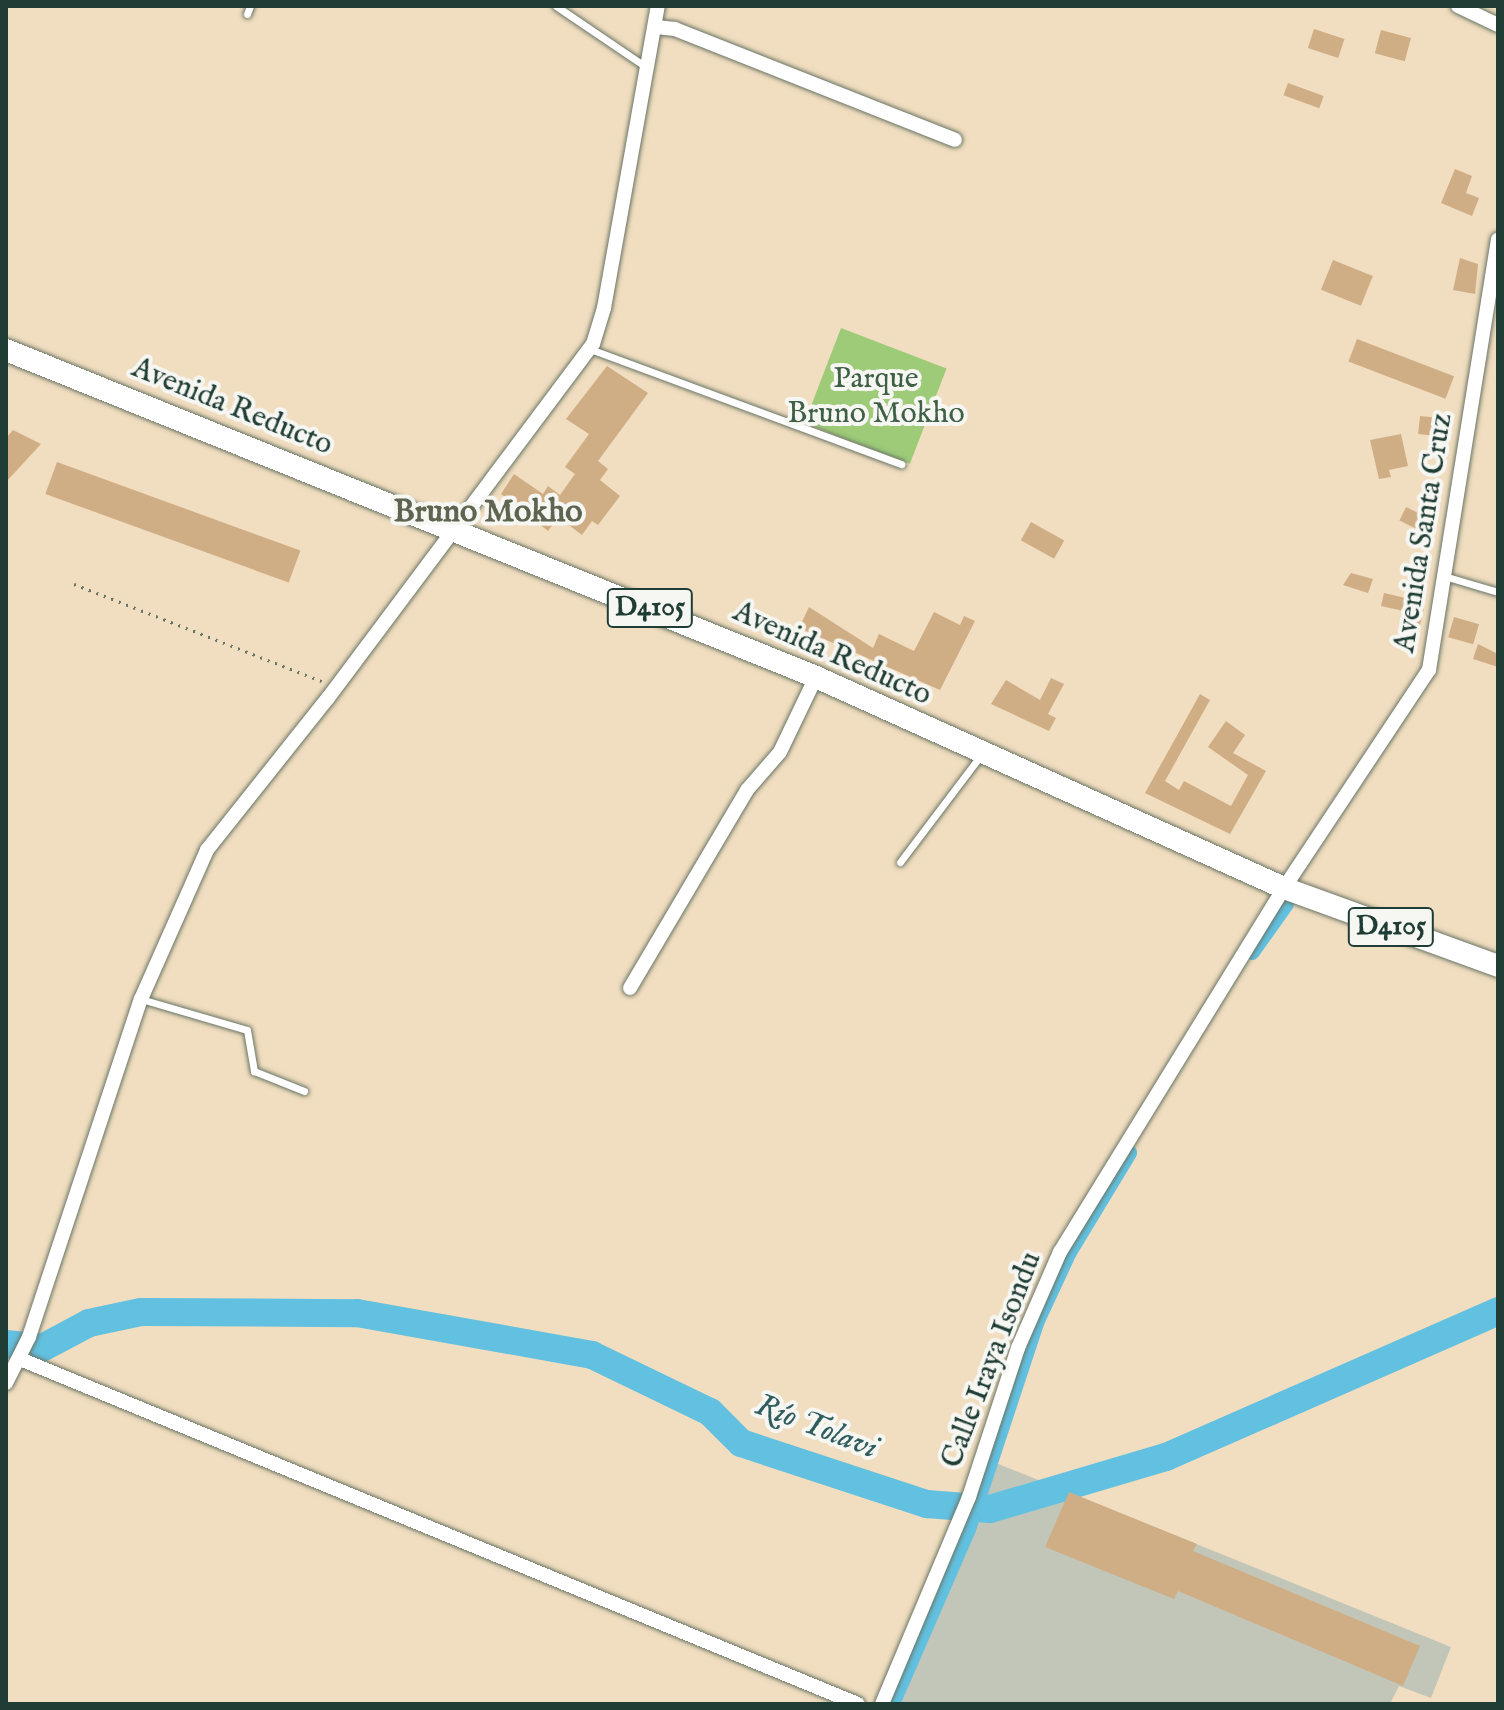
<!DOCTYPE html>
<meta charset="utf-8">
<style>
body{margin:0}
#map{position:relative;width:1504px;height:1710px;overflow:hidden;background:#f1ddbf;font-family:"IM FELL English",serif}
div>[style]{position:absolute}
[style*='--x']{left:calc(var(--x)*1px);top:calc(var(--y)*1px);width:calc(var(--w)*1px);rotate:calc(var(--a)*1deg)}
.industrial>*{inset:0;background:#c2c6b9}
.green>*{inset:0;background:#9ecb78;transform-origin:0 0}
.canal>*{height:16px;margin:-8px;padding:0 8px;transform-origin:8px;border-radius:8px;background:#62c0e0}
.river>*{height:28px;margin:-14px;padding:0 14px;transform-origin:14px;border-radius:14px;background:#62c0e0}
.building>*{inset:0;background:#d0ae85;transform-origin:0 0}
.path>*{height:3px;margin-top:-1.5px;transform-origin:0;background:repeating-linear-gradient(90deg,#687565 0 2px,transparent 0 8px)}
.roads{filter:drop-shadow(0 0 2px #687565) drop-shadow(0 0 2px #687565)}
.lane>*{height:7px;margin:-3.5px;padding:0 3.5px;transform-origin:3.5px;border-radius:3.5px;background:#fff}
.street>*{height:14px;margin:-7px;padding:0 7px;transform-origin:7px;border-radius:7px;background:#fff}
.primary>*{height:22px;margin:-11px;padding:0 11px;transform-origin:11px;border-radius:11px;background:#fff}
span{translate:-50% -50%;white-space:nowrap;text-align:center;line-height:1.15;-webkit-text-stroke:8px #f6f6f2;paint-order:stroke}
.shield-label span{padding:2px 6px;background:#f6f6f2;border:2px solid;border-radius:6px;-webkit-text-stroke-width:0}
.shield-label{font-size:28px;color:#1f3d34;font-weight:700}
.park-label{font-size:30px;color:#3f6045}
.street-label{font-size:30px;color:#1f3d34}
.neighbourhood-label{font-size:32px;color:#5d6550;font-weight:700}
.water-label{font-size:32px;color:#305e5f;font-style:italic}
.frame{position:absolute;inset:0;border:8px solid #1f3d34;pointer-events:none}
</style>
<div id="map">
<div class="industrial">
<div style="clip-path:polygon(996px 1463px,1451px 1647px,1431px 1698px,1399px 1686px,1390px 1704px,901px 1704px)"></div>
</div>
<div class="green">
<div style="left:841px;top:328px;width:113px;height:102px;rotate:21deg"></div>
</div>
<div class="canal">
<div style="--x:1252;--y:952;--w:59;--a:-54.7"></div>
<div style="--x:892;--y:1704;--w:191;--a:-66.5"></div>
<div style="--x:968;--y:1529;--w:217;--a:-71.7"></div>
<div style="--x:1036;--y:1323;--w:78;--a:-65.1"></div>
<div style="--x:1069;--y:1252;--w:116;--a:-58.8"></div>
</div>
<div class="river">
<div style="--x:6;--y:1344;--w:36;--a:6"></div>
<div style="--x:42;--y:1348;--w:53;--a:-28"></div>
<div style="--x:89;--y:1323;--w:53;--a:-11.9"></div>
<div style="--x:141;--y:1312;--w:216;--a:0.3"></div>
<div style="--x:357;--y:1313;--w:239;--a:10.1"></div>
<div style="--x:592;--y:1355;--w:131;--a:25.8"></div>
<div style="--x:710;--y:1412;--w:44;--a:45"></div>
<div style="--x:741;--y:1443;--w:196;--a:18.2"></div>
<div style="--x:927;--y:1504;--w:63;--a:4.5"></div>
<div style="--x:990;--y:1509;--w:184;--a:-16.5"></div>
<div style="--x:1166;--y:1457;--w:363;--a:-23.7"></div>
</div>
<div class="building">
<div style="left:1314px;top:29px;width:32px;height:20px;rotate:18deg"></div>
<div style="left:1381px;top:30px;width:31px;height:24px;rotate:15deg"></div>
<div style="left:1288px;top:83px;width:38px;height:13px;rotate:20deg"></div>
<div style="clip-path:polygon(1455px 169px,1472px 176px,1466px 193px,1479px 198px,1472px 216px,1441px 203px)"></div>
<div style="clip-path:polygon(1460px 258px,1478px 264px,1475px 294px,1453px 290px)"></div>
<div style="left:1333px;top:260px;width:43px;height:32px;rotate:22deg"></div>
<div style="left:1357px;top:339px;width:104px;height:24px;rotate:21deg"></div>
<div style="clip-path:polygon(607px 366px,648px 393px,598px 461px,608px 469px,600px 480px,620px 496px,598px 525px,592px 521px,582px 535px,558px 517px,548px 531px,501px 494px,514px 474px,543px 494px,548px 486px,560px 495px,575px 474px,565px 467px,589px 434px,566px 419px)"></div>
<div style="left:1420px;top:416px;width:27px;height:18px;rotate:6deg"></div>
<div style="clip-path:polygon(13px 430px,41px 444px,6px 482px,6px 438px)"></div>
<div style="clip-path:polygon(1401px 434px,1408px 466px,1389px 470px,1391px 477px,1379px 479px,1370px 440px)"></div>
<div style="left:57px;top:462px;width:259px;height:34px;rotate:20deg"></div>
<div style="left:1406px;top:507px;width:25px;height:15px;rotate:26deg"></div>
<div style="left:1031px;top:522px;width:38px;height:21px;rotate:29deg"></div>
<div style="clip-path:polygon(1351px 573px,1373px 579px,1368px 593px,1343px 585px)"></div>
<div style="clip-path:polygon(1384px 593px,1414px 600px,1412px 606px,1424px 609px,1418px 633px,1404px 630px,1408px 612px,1381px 606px)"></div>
<div style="clip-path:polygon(809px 607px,873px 648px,879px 634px,914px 651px,934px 612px,960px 625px,964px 616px,975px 621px,940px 690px,799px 628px)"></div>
<div style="left:1454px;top:617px;width:26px;height:21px;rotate:16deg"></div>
<div style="clip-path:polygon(1478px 644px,1498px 654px,1498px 667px,1473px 659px)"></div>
<div style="clip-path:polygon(1051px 678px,1064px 684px,1048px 714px,1056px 718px,1049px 731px,991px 704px,1006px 680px,1040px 700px)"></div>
<div style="clip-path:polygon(1200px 694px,1210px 700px,1165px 781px,1179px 790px,1184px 781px,1231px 806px,1248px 775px,1208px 747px,1226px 721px,1245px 735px,1233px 753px,1266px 771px,1230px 834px,1145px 793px)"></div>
<div style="clip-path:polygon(1069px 1492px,1197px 1544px,1193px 1551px,1420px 1646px,1403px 1686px,1178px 1591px,1174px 1599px,1045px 1547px)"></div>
</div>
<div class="path">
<div style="--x:74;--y:584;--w:266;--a:21.4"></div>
</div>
<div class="roads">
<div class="lane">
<div style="--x:556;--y:6;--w:109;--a:34.1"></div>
<div style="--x:247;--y:14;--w:9;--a:-69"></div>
<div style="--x:590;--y:349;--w:332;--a:20.3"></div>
<div style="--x:1444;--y:576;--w:56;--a:16.5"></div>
<div style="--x:900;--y:862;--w:134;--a:-52.9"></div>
<div style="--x:141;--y:999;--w:110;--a:16.3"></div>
<div style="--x:247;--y:1030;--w:42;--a:80.3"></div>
<div style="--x:254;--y:1071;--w:54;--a:21.8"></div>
</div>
<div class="street">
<div style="--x:1458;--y:6;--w:44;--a:25.4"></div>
<div style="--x:656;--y:27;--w:19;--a:6"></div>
<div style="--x:675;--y:29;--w:301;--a:21.6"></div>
<div style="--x:630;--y:988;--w:230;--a:-59.4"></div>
<div style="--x:747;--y:790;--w:50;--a:-49"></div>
<div style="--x:780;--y:752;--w:83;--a:-64.4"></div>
<div style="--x:20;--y:1359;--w:906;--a:22.38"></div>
<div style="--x:6;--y:1383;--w:51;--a:-63.4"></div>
<div style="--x:29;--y:1337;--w:356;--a:-71.7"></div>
<div style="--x:141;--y:999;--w:163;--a:-66.1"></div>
<div style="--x:207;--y:850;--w:194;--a:-51.5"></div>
<div style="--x:328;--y:698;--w:442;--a:-53.2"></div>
<div style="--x:593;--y:344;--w:38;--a:-73"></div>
<div style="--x:604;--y:308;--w:307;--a:-79.9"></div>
<div style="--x:882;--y:1704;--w:225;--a:-67.2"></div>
<div style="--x:969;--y:1497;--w:157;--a:-71.8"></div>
<div style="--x:1018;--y:1348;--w:105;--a:-66.4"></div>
<div style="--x:1060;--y:1252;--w:427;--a:-58.4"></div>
<div style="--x:1284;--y:888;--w:262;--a:-56.4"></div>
<div style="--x:1429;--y:670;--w:436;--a:-80.9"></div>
</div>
<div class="primary">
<div style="--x:6;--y:350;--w:874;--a:21.98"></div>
<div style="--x:816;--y:677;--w:513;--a:24.27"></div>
<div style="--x:1284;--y:888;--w:228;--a:20"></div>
</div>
</div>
<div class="shield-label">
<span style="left:650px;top:608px">D4105</span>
<span style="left:1391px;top:927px">D4105</span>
</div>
<div class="park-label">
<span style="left:876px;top:396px">Parque<br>Bruno Mokho</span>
</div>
<div class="street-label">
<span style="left:232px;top:407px;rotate:22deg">Avenida Reducto</span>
<span style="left:1424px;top:533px;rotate:-81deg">Avenida Santa Cruz</span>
<span style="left:832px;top:654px;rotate:24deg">Avenida Reducto</span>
<span style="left:992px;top:1360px;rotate:-69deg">Calle Iraya Isondu</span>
</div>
<div class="neighbourhood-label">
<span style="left:488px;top:513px">Bruno Mokho</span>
</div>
<div class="water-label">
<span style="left:816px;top:1428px;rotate:21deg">Río Tolavi</span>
</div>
<div class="frame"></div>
</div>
